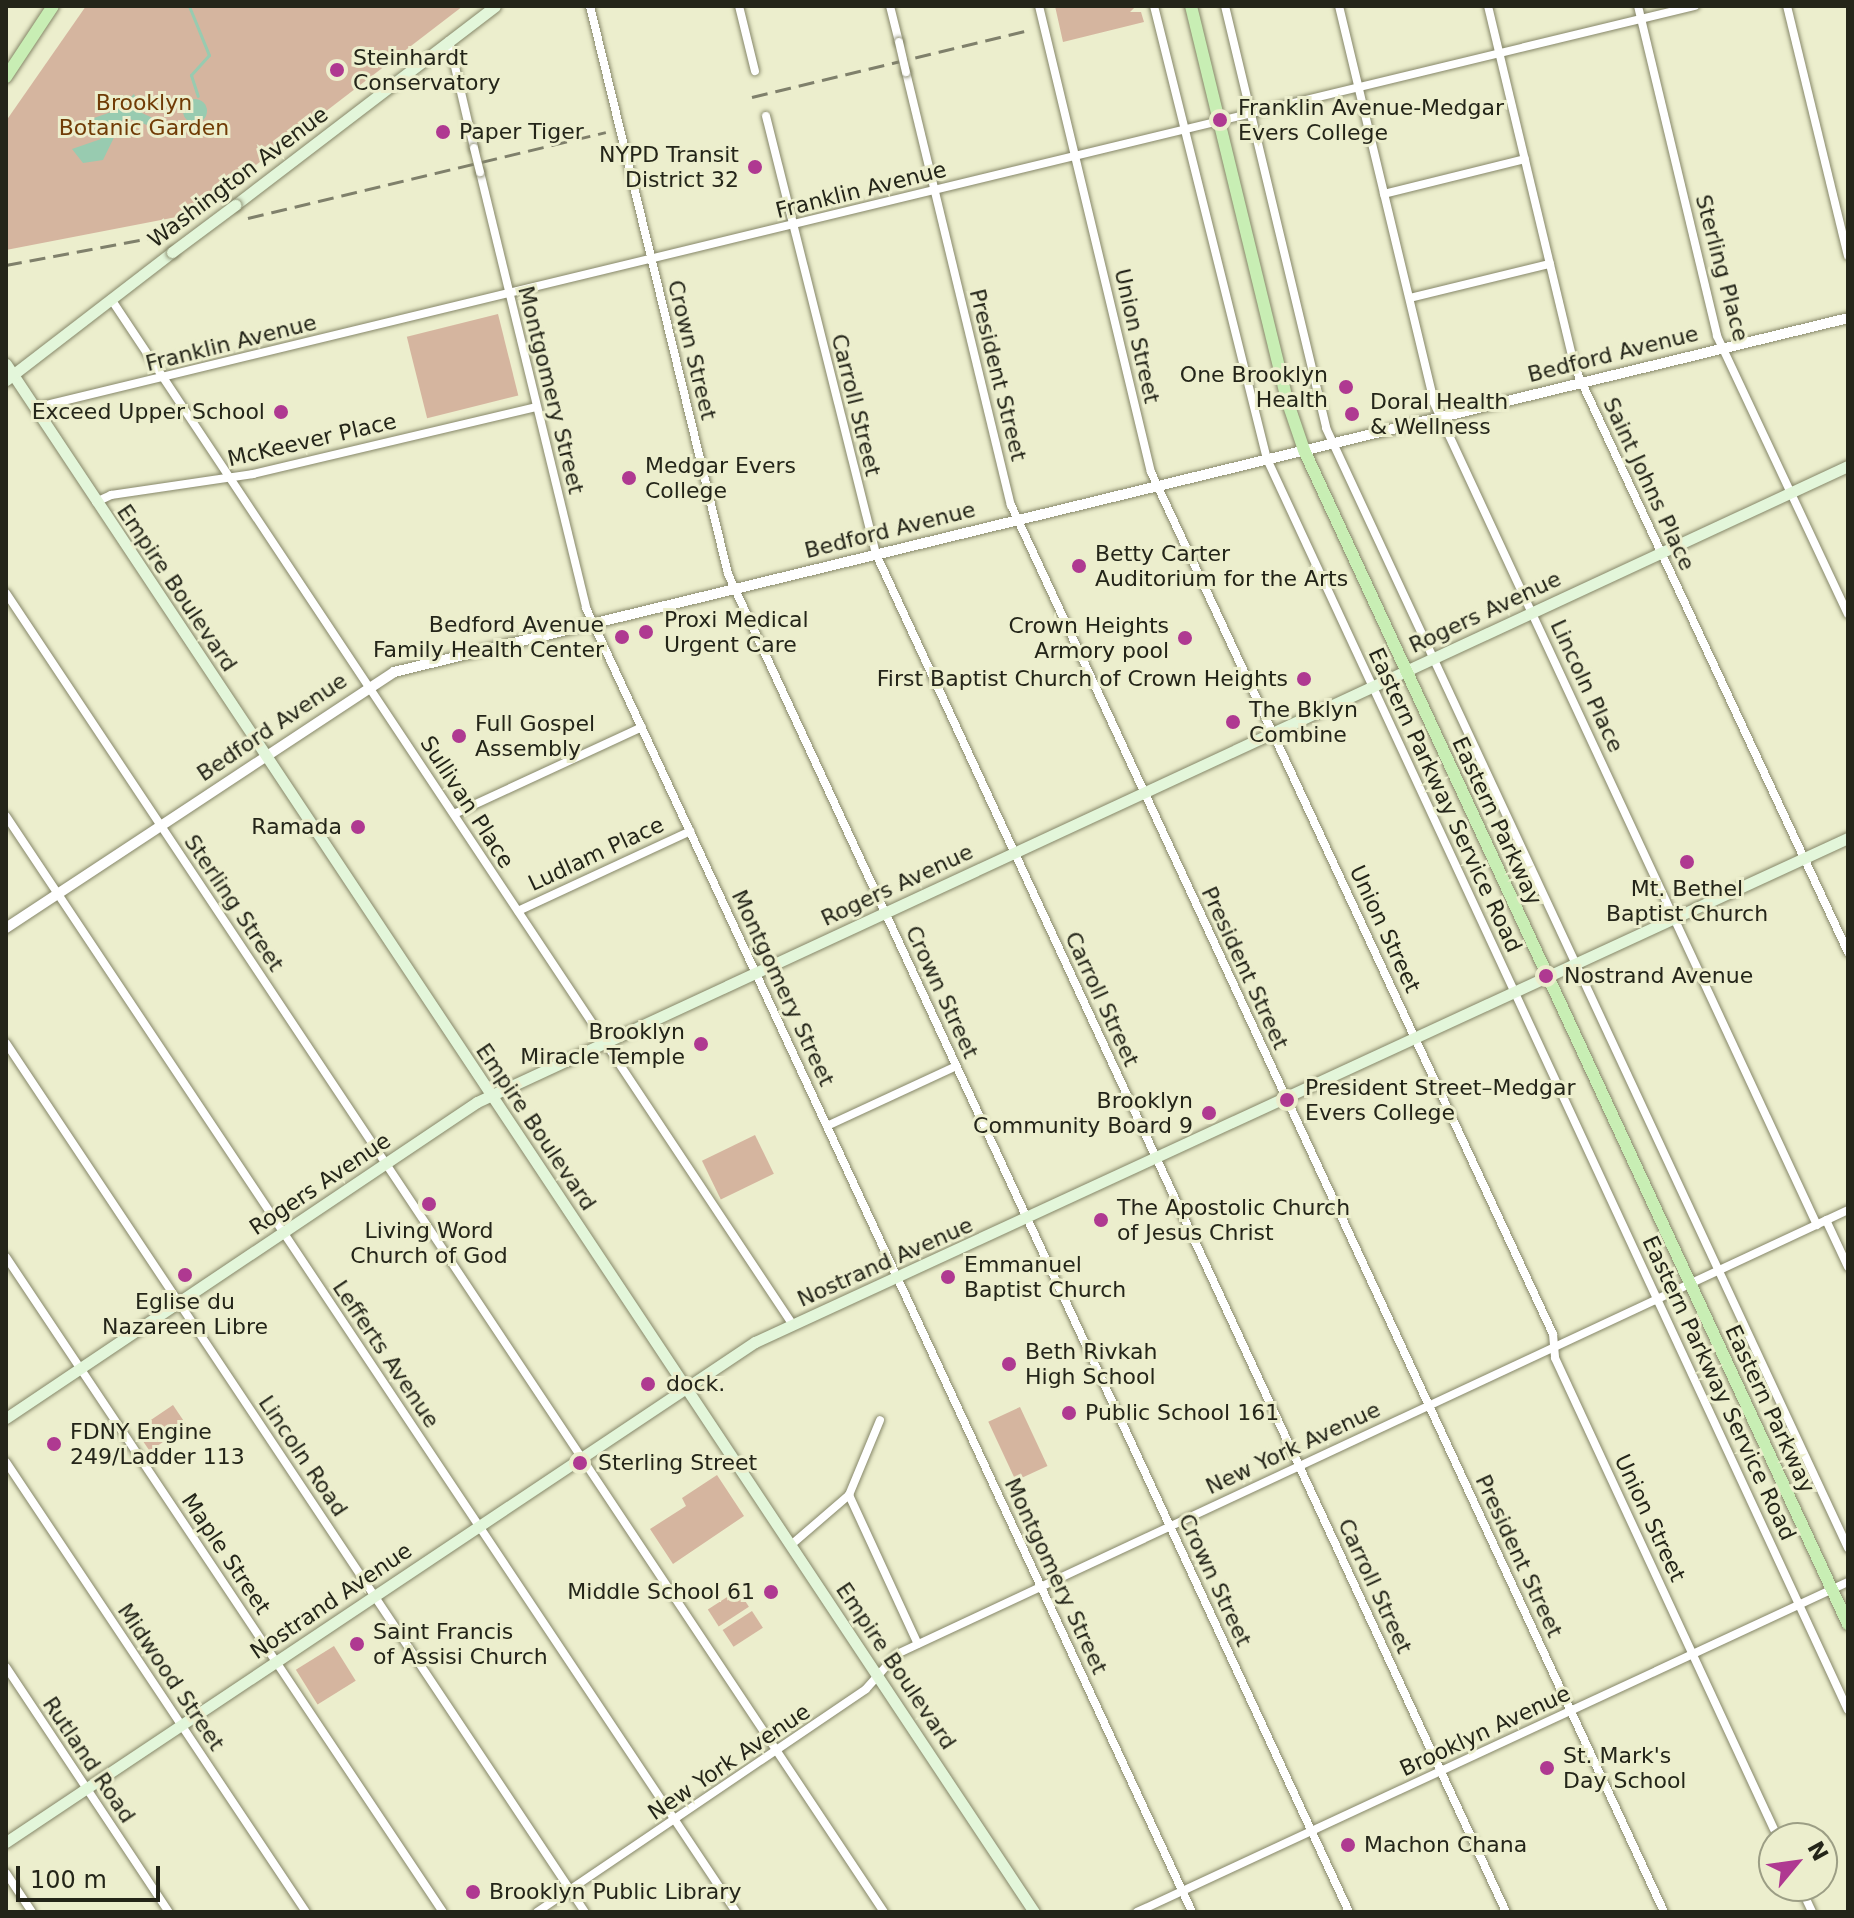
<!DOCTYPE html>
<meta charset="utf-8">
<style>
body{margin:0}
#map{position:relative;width:1854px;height:1918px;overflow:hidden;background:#eceecd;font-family:"DejaVu Sans",sans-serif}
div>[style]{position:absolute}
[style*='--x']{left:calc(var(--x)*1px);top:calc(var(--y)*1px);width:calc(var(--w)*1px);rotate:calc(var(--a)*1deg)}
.green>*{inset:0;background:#d5b59f;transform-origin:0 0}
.water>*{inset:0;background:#98cbb0}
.round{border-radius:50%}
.stream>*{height:3px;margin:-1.5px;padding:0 1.5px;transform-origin:1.5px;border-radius:1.5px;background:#98cbb0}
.roads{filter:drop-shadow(0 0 2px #868769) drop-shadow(0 0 2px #868769)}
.minor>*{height:8px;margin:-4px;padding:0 4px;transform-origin:4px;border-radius:4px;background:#fff}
.tertiary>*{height:10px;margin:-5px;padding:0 5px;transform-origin:5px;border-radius:5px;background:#fff}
.secondary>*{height:11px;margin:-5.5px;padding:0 5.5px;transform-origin:5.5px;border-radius:5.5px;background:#e3f6da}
.primary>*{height:12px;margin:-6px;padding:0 6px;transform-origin:6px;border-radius:6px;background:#c8eeb4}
.rail>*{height:3px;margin-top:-1.5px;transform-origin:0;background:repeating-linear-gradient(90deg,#7f806b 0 16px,transparent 0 24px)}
.bridges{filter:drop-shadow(0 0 2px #868769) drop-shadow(0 0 2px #868769)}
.minor-bridge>*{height:8px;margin:-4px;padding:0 4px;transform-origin:4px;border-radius:4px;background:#fff}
.secondary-bridge>*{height:11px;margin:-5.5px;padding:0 5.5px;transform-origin:5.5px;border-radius:5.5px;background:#e3f6da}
.dots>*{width:22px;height:22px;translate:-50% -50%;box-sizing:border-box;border:4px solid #eceecd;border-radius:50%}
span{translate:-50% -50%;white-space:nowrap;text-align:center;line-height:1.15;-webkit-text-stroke:6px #eceecd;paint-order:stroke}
.poi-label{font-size:22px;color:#242519}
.left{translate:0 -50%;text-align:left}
.right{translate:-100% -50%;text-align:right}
.park-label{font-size:22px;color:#703b06}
.street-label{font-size:22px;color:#242519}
.frame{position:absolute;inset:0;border:8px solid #242519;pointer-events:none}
.north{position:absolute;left:1758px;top:1822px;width:80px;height:80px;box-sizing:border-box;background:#eceecd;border:2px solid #9c9e85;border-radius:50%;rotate:61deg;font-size:22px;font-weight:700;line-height:32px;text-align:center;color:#242519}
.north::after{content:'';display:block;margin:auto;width:28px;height:36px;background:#af3991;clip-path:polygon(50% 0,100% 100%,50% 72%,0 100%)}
.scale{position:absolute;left:16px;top:1866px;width:144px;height:36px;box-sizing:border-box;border:4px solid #242519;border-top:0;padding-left:10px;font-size:24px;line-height:28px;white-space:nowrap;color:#242519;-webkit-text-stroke:6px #eceecd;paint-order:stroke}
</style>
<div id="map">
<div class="green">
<div style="clip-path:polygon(86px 6px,463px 6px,192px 214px,6px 250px,6px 121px)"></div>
<div style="clip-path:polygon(1055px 6px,1136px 6px,1130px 12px,1141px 12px,1144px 22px,1063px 42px)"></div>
<div style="left:498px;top:314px;width:84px;height:94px;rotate:76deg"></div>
<div style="left:755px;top:1135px;width:43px;height:59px;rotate:64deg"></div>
<div style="left:173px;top:1405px;width:25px;height:45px;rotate:56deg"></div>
<div style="left:1020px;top:1407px;width:65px;height:35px;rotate:65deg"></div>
<div style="clip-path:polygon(717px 1475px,744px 1516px,673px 1564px,650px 1529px,686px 1506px,682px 1498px)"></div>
<div style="left:738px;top:1590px;width:20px;height:36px;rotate:57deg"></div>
<div style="left:752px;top:1611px;width:20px;height:35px;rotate:57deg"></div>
<div style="left:334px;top:1646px;width:41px;height:45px;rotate:58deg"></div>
</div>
<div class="water">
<div style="clip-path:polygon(134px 94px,142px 113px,174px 128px,176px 135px,124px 117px,103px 160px,83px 163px,72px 149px,101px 139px,91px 119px,117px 110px)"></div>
<div class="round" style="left:183px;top:99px;width:24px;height:24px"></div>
</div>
<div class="stream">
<div style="--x:189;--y:6;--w:53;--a:67.8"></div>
<div style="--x:209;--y:55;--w:27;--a:132"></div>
<div style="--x:191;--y:75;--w:22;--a:72"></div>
<div style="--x:174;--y:128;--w:14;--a:-30"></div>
</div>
<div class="roads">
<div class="minor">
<div style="--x:590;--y:6;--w:585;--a:76.34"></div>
<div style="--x:728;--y:574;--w:1475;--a:65.1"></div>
<div style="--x:739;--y:6;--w:67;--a:76.2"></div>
<div style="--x:890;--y:6;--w:37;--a:76"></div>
<div style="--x:1039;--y:6;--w:479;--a:76.5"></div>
<div style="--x:1151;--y:472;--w:951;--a:65"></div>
<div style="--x:1553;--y:1334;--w:24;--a:85"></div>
<div style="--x:1555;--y:1358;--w:529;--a:65.08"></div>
<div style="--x:1154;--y:6;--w:467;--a:76"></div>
<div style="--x:1267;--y:459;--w:1379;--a:65.09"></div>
<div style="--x:1225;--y:6;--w:434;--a:76.5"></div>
<div style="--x:1326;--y:428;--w:1236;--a:65.01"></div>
<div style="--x:1339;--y:6;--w:408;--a:76.5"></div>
<div style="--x:1434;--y:403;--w:907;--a:65.02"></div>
<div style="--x:1488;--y:6;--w:372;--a:76.5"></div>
<div style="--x:1575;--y:368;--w:645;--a:64.95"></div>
<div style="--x:1638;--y:6;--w:339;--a:76.5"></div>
<div style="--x:1717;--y:336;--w:307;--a:64.8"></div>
<div style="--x:1787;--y:6;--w:257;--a:76.3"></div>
<div style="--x:449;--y:41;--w:110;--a:76.8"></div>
<div style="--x:906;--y:72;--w:446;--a:76.4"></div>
<div style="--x:1011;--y:505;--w:1551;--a:65.1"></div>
<div style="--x:766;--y:116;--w:452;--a:75.9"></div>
<div style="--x:876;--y:554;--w:1497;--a:65.11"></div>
<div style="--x:480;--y:172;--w:449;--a:76.3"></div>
<div style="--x:586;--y:608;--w:1438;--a:65.07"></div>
<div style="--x:1384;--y:194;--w:145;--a:-13.9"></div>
<div style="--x:1410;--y:298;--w:144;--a:-13.7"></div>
<div style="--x:111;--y:299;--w:1232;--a:56.39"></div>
<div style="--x:34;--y:408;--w:1709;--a:-13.61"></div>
<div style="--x:96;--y:502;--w:17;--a:-25"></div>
<div style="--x:111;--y:495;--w:144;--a:-8.4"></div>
<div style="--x:253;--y:474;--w:291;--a:-13.3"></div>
<div style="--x:6;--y:593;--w:1585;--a:56.35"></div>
<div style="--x:454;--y:814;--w:207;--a:-24.8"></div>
<div style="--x:6;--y:816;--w:1317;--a:56.33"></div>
<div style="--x:518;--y:911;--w:190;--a:-24.9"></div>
<div style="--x:6;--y:1043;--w:1044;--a:56.33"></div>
<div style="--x:827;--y:1126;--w:142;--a:-24.9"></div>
<div style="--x:1826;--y:1220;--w:52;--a:64.9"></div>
<div style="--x:6;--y:1257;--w:787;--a:56.29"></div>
<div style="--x:6;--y:1462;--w:541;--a:56.31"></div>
<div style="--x:849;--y:1495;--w:164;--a:65.2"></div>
<div style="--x:791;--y:1545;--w:77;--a:-40.8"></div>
<div style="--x:849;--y:1495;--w:81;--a:-67.5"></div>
<div style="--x:6;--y:1667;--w:294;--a:56.4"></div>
<div style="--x:6;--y:1873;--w:47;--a:56.3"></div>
<div style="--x:1800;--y:1886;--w:29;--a:65"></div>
<div style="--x:537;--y:1912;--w:397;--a:-34.1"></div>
<div style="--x:866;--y:1689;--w:47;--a:-48.5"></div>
<div style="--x:897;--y:1654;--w:1050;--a:-25.03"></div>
<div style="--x:1137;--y:1912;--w:784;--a:-24.9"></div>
</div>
<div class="tertiary">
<div style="--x:6;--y:928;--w:465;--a:-33.4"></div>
<div style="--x:394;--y:672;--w:1496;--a:-13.68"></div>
</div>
<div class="secondary">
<div style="--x:235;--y:205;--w:327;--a:-37.4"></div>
<div style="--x:6;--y:364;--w:1858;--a:56.41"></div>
<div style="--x:6;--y:380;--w:210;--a:-37.6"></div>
<div style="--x:6;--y:1418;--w:567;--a:-33.86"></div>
<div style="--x:477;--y:1102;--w:1511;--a:-24.89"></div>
<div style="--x:6;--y:1842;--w:901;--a:-33.73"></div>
<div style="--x:755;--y:1342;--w:1204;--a:-24.76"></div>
</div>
<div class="primary">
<div style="--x:1191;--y:6;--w:409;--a:76.3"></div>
<div style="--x:1288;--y:403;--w:50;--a:71.2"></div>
<div style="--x:1304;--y:450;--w:1294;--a:65.14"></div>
<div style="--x:6;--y:77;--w:85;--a:-56.5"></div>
</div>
</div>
<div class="rail">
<div style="--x:752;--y:97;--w:286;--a:-13.6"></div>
<div style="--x:248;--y:218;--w:368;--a:-13.5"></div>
<div style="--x:6;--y:265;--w:163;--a:-10.6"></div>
</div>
<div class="bridges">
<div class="minor-bridge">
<div style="--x:899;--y:42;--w:31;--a:77"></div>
<div style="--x:474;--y:148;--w:25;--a:76"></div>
</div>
<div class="secondary-bridge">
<div style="--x:172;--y:252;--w:79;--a:-36.7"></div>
</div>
</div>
<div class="dots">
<div style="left:337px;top:70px;background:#af3991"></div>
<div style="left:1220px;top:120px;background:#af3991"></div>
<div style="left:443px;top:132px;background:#af3991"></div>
<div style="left:755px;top:167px;background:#af3991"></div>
<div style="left:1346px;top:387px;background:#af3991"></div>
<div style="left:281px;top:412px;background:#af3991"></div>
<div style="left:1352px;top:414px;background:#af3991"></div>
<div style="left:629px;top:478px;background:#af3991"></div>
<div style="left:1079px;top:566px;background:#af3991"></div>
<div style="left:646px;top:632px;background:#af3991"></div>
<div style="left:622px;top:637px;background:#af3991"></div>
<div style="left:1185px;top:638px;background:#af3991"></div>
<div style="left:1304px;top:679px;background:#af3991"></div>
<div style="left:1233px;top:722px;background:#af3991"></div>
<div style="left:459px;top:736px;background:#af3991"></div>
<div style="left:358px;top:827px;background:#af3991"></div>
<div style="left:1687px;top:862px;background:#af3991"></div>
<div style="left:1546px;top:976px;background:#af3991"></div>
<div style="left:701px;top:1044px;background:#af3991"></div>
<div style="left:1287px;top:1100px;background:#af3991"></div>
<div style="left:1209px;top:1113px;background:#af3991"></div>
<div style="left:429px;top:1204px;background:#af3991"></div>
<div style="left:1101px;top:1220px;background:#af3991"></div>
<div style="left:185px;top:1275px;background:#af3991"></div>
<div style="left:948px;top:1277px;background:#af3991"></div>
<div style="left:1009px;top:1364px;background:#af3991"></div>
<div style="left:648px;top:1384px;background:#af3991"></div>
<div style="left:1069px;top:1413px;background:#af3991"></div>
<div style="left:54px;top:1444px;background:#af3991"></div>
<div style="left:580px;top:1463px;background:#af3991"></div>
<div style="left:771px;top:1592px;background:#af3991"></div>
<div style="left:357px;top:1644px;background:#af3991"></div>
<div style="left:1547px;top:1768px;background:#af3991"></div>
<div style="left:1348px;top:1845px;background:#af3991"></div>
<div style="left:473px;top:1892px;background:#af3991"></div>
</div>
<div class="poi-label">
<span class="left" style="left:353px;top:70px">Steinhardt<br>Conservatory</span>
<span class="left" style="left:1238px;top:120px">Franklin Avenue-Medgar<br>Evers College</span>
<span class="left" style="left:459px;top:132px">Paper Tiger</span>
<span class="right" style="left:739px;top:167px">NYPD Transit<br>District 32</span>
<span class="right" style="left:1328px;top:387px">One Brooklyn<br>Health</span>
<span class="left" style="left:1370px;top:414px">Doral Health<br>&amp; Wellness</span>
<span class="right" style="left:265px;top:412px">Exceed Upper School</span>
<span class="left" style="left:645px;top:478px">Medgar Evers<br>College</span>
<span class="left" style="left:1095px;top:566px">Betty Carter<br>Auditorium for the Arts</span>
<span class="left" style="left:664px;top:632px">Proxi Medical<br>Urgent Care</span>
<span class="right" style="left:604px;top:637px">Bedford Avenue<br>Family Health Center</span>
<span class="right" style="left:1169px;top:638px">Crown Heights<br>Armory pool</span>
<span class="right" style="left:1288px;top:679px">First Baptist Church of Crown Heights</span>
<span class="left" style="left:1249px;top:722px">The Bklyn<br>Combine</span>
<span class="left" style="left:475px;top:736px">Full Gospel<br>Assembly</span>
<span class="right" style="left:342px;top:827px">Ramada</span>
<span style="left:1687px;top:901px">Mt. Bethel<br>Baptist Church</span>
<span class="left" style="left:1564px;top:976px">Nostrand Avenue</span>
<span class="right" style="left:685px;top:1044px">Brooklyn<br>Miracle Temple</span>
<span class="left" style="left:1305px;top:1100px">President Street–Medgar<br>Evers College</span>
<span class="right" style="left:1193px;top:1113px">Brooklyn<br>Community Board 9</span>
<span class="left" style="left:1117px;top:1220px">The Apostolic Church<br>of Jesus Christ</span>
<span style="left:429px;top:1243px">Living Word<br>Church of God</span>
<span class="left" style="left:964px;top:1277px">Emmanuel<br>Baptist Church</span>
<span style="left:185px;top:1314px">Eglise du<br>Nazareen Libre</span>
<span class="left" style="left:1025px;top:1364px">Beth Rivkah<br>High School</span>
<span class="left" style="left:666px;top:1384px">dock.</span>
<span class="left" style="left:1085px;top:1413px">Public School 161</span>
<span class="left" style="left:70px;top:1444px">FDNY Engine<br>249/Ladder 113</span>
<span class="left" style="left:598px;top:1463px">Sterling Street</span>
<span class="right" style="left:755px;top:1592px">Middle School 61</span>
<span class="left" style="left:373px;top:1644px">Saint Francis<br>of Assisi Church</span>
<span class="left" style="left:1563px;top:1768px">St. Mark's<br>Day School</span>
<span class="left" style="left:1364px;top:1845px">Machon Chana</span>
<span class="left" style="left:489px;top:1892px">Brooklyn Public Library</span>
</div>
<div class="park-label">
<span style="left:144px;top:115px">Brooklyn<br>Botanic Garden</span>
</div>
<div class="street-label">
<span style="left:238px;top:177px;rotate:-37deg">Washington Avenue</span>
<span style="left:861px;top:190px;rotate:-14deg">Franklin Avenue</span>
<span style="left:1722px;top:268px;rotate:75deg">Sterling Place</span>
<span style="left:1137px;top:336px;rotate:77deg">Union Street</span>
<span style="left:231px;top:343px;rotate:-14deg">Franklin Avenue</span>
<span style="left:692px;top:350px;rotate:76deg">Crown Street</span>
<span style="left:1613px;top:354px;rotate:-14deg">Bedford Avenue</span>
<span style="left:998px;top:375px;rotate:76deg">President Street</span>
<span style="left:551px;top:390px;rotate:76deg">Montgomery Street</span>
<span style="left:856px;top:405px;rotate:76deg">Carroll Street</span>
<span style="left:312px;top:440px;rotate:-13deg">McKeever Place</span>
<span style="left:1649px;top:484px;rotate:65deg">Saint Johns Place</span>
<span style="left:890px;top:530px;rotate:-14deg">Bedford Avenue</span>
<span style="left:177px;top:588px;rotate:56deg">Empire Boulevard</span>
<span style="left:1485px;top:612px;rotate:-25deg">Rogers Avenue</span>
<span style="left:1587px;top:686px;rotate:65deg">Lincoln Place</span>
<span style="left:272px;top:727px;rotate:-34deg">Bedford Avenue</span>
<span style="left:1445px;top:800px;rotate:65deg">Eastern Parkway Service Road</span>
<span style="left:467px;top:802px;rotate:57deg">Sullivan Place</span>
<span style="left:1497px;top:821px;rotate:65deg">Eastern Parkway</span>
<span style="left:596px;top:854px;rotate:-25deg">Ludlam Place</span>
<span style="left:897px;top:885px;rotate:-25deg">Rogers Avenue</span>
<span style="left:234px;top:903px;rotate:56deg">Sterling Street</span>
<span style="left:1385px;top:929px;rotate:65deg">Union Street</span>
<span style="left:1245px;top:968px;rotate:65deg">President Street</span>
<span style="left:783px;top:988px;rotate:65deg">Montgomery Street</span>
<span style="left:942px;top:992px;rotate:65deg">Crown Street</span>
<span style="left:1102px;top:999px;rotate:65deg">Carroll Street</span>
<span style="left:536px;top:1127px;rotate:56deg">Empire Boulevard</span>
<span style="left:320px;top:1184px;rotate:-34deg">Rogers Avenue</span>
<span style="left:885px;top:1262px;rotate:-24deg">Nostrand Avenue</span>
<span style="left:386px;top:1354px;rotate:56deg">Lefferts Avenue</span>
<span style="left:1719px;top:1388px;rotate:65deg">Eastern Parkway Service Road</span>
<span style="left:1770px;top:1409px;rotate:65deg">Eastern Parkway</span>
<span style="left:1293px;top:1448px;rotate:-25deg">New York Avenue</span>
<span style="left:303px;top:1456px;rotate:56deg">Lincoln Road</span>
<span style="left:1650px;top:1518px;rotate:65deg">Union Street</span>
<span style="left:226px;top:1554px;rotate:56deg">Maple Street</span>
<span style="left:1519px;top:1556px;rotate:65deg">President Street</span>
<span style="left:1056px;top:1576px;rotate:65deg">Montgomery Street</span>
<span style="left:1215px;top:1580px;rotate:65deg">Crown Street</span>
<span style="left:1375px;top:1586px;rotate:65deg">Carroll Street</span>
<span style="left:331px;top:1601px;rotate:-34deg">Nostrand Avenue</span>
<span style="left:896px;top:1666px;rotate:56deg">Empire Boulevard</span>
<span style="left:171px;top:1677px;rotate:56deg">Midwood Street</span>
<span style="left:1485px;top:1731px;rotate:-25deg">Brooklyn Avenue</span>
<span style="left:89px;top:1760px;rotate:56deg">Rutland Road</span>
<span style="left:729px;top:1762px;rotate:-34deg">New York Avenue</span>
</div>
<div class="frame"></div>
<div class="north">N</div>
<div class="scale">100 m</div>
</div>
